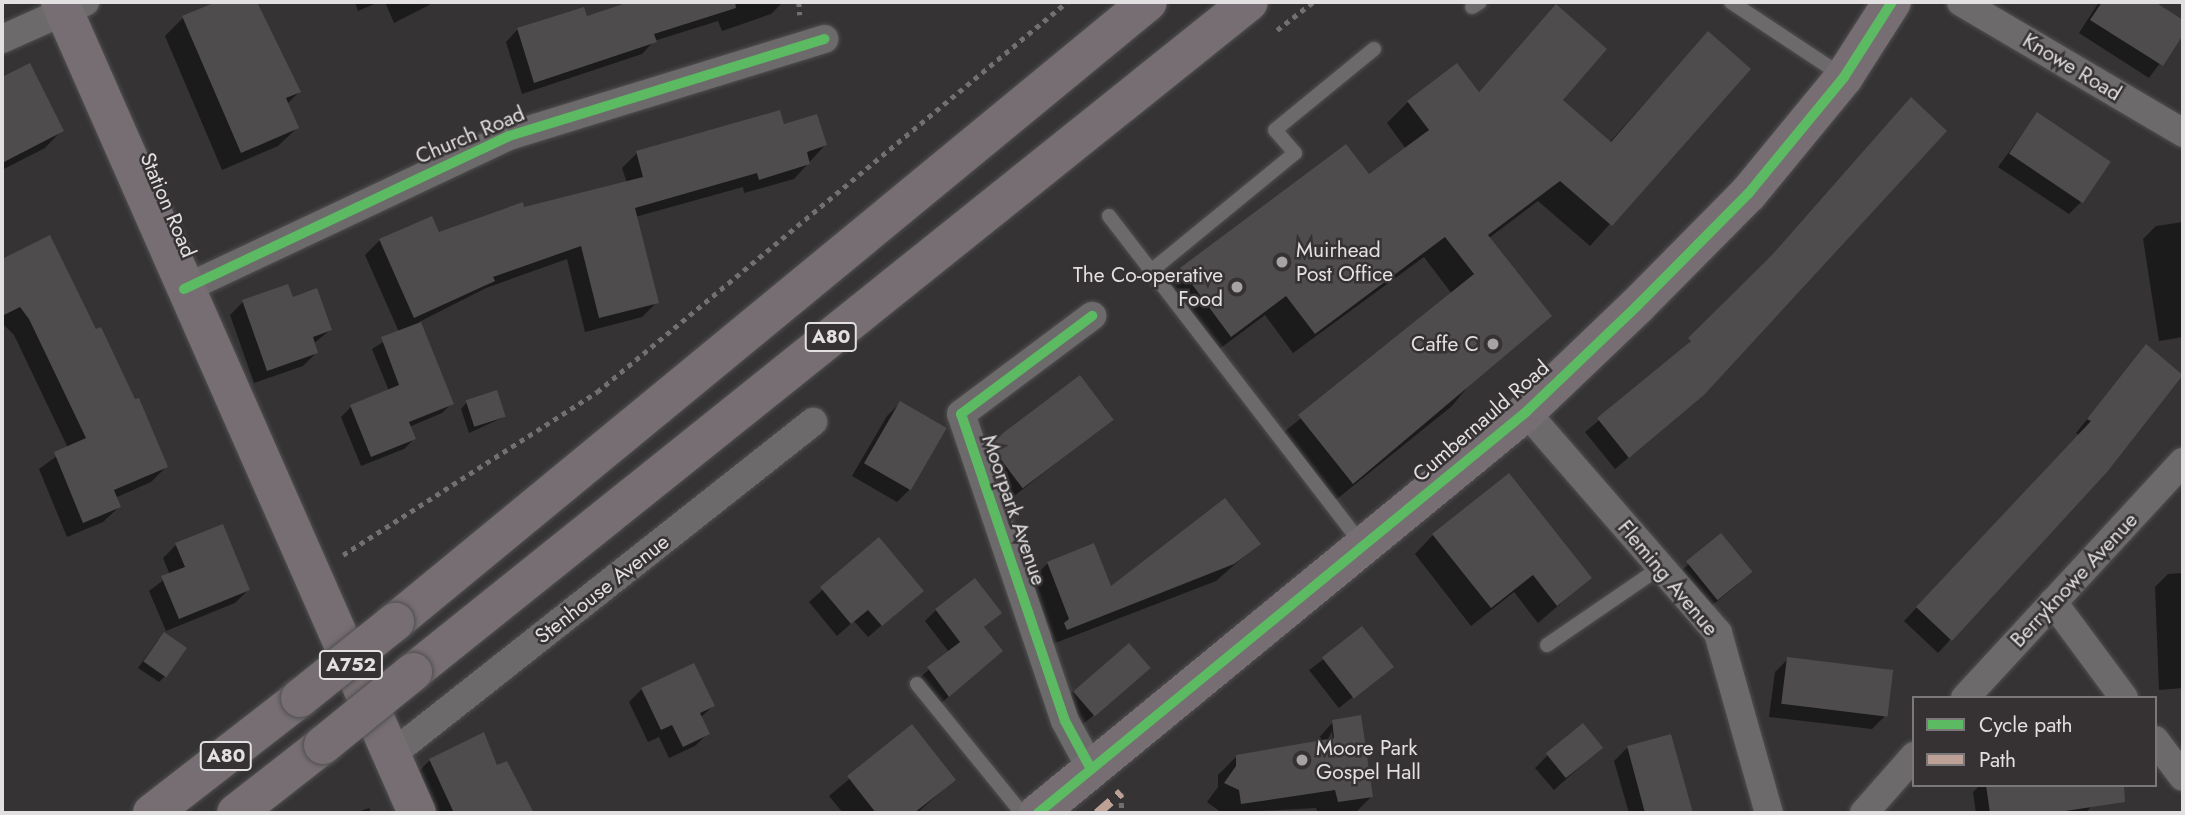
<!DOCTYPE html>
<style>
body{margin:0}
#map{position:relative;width:2185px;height:815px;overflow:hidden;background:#353334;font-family:Jost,sans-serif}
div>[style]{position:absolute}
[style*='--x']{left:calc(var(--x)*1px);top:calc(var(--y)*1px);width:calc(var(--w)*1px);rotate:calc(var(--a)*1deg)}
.shadow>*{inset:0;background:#0007;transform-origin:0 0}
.building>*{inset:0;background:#4e4c4c;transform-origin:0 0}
.path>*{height:4.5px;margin-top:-2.25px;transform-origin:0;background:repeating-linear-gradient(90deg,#727071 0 5px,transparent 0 10px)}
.roads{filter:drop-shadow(0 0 2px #504f4f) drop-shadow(0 0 2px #504f4f)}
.service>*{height:14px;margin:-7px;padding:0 7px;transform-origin:7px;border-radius:7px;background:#6c6a6b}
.minor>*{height:28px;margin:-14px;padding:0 14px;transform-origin:14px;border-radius:14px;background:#6c6a6b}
.primary>*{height:38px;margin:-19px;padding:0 19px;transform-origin:19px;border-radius:19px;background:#766e72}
.bridges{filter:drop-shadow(0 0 2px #504f4f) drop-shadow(0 0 2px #504f4f)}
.primary-bridge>*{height:38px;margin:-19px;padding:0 19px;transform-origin:19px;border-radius:19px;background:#766e72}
.quiet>*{height:9px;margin-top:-4.5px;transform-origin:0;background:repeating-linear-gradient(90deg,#bda197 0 18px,transparent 0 27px)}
.cycleway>*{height:10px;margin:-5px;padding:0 5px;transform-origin:5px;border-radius:5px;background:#5cba63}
.dots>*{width:19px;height:19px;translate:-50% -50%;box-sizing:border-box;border:4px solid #363233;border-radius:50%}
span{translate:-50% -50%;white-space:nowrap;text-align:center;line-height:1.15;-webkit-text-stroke:5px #363233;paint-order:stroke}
.shield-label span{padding:2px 5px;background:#363233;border:2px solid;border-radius:5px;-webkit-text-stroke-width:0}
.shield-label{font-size:19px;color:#e2e0e1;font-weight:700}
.street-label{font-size:21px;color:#e2e0e1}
.poi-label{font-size:21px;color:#e2e0e1}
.left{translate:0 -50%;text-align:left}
.right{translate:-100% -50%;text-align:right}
.frame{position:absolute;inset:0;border:4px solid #e2e0e1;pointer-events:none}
.legend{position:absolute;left:1912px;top:696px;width:245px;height:91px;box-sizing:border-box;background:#363233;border:2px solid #7b7879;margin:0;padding:9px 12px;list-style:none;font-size:21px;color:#e2e0e1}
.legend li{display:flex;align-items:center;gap:14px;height:35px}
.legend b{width:35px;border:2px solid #7b7879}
</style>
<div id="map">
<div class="shadow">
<div style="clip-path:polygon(220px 2px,249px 2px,299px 92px,287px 104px,297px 128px,278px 146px,222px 170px,165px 36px,183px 18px)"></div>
<div style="clip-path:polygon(355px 2px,379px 2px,358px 11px)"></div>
<div style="clip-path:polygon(385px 2px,435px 2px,394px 23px)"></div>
<div style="clip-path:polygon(635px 2px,783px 2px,771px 14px,722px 31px,718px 21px,654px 41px,642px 54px,522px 94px,506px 42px,518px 29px,586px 18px)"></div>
<div style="clip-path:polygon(2099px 2px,2151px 2px,2183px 22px,2183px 32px,2149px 78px,2079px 33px)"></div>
<div style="clip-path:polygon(1535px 28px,1561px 101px,1609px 143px,1708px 33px,1749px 69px,1590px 246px,1538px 201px,1489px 238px,1550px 316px,1471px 383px,1452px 406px,1332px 503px,1278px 437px,1452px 294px,1424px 257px,1293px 353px,1265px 315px,1210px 356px,1160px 290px,1181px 269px,1368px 177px,1406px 149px,1387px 123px,1408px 102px,1456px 65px,1478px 93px)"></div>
<div style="clip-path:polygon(29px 65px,62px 130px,45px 148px,2px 170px,2px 79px)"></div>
<div style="clip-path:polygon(2037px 114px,2082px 201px,2069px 214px,1998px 167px)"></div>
<div style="clip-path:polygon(783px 126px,825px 145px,794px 179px,744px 193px,743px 187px,635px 217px,657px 302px,642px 317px,585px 332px,567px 259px,486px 288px,419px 322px,452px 403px,442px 413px,409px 427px,414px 439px,404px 449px,361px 466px,341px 417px,351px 407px,389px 391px,372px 349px,399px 332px,365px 255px,380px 240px,438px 234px,627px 183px,622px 168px,637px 153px)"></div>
<div style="clip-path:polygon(2183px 222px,2183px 337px,2159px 341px,2143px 239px,2156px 226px)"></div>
<div style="clip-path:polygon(49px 237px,166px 467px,151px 482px,115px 498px,119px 507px,103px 522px,67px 537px,39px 469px,68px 448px,14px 335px,2px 323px,2px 261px)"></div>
<div style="clip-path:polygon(1759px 270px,1689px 407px,1615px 469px,1585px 432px,1678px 354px)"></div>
<div style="clip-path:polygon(292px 299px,330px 330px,313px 344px,316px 353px,303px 366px,254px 383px,230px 315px,243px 302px)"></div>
<div style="clip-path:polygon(2147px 346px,2182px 374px,2105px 471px,1938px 653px,1904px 621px,2079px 435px,2076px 433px)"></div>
<div style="left:1079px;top:378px;width:53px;height:138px;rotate:52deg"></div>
<div style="clip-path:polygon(467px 402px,504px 417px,469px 433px,461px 409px)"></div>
<div style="clip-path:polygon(900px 403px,910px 489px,897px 502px,852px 476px,887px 416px)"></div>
<div style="clip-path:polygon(1433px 535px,1590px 578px,1538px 623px,1514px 592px,1471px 626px,1415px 554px)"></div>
<div style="clip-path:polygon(1721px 536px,1738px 584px,1704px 612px,1675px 576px)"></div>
<div style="clip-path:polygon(879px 540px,922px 591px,868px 637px,854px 621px,837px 636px,809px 602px)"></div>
<div style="clip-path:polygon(1258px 544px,1216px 581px,1050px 645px,1048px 641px,1053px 636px,1031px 580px,1048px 563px,1110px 589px)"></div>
<div style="clip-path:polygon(176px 545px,248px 590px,235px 603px,166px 631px,149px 591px,170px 575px,163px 558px)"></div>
<div style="clip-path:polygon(2183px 573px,2183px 688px,2159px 690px,2155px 587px,2168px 574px)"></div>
<div style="clip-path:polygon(936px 610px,999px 613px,983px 628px,1001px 651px,938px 706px,917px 680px,949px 652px,925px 621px)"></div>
<div style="left:1362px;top:629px;width:48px;height:67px;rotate:52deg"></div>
<div style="clip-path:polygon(158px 640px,165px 676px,159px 682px,138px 668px)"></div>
<div style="clip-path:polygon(1788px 659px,1885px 716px,1872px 729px,1769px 717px,1775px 672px)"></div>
<div style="clip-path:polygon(693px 665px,713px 706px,700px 718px,708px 733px,695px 746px,669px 758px,659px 737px,648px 742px,629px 702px,642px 689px)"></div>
<div style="clip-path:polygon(1135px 681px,1077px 729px,1060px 704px,1073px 691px)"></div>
<div style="clip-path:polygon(1333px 722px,1372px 796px,1355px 813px,1318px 813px,1316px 808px,1222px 813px,1207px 802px,1218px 787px,1218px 775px,1237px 756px,1314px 743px)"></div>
<div style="clip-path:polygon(912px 726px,954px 780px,917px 813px,843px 813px,829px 796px)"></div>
<div style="clip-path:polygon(1670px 736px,1692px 813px,1629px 813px,1614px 761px,1627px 748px)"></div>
<div style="clip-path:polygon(1601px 748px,1554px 790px,1535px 768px,1548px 755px)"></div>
<div style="clip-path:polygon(430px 760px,496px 768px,506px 763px,532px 813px,427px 813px,411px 779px)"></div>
<div style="clip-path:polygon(1980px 785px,2089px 785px,2092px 806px,2085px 813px,1976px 813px,1973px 792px)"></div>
<div style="clip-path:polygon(369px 808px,371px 813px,355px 813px)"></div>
</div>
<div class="building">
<div style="clip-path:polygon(216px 2px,257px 2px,301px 92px,286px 98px,299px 128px,241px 153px,182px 16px)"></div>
<div style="clip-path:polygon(629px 2px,735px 2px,736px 8px,654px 34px,657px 42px,534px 83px,517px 28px,584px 7px,587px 16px)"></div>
<div style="clip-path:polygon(2102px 2px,2155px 2px,2183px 20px,2183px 35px,2163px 66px,2090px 20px)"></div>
<div style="clip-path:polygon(1556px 4px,1607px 49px,1563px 100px,1611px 142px,1708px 31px,1751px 69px,1612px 226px,1560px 181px,1488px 235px,1552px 316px,1353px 484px,1298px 415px,1474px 274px,1445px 237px,1315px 334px,1286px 296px,1231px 337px,1180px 268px,1346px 144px,1369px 174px,1429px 130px,1407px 101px,1457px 63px,1479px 92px)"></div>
<div style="clip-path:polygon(30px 63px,64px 131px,2px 163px,2px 77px)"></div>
<div style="clip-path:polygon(1911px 97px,1947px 131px,1704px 395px,1629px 458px,1597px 418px,1691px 341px,1688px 338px,1772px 255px)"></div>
<div style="clip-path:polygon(780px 110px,784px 124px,817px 114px,827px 145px,807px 152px,810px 164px,759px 180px,757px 173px,635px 208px,659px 303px,599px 318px,581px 246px,493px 277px,495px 281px,414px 318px,379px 239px,432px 216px,439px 232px,523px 202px,524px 207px,643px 177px,636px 151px)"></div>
<div style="left:2037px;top:112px;width:89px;height:50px;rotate:34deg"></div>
<div style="clip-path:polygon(50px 235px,96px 329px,101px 327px,135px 399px,139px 398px,168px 467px,114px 490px,121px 507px,83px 523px,54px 452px,86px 438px,29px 319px,20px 307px,2px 316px,2px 259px)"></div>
<div style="clip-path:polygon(288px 284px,293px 297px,317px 288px,332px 330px,313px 337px,318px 353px,267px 371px,242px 300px)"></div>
<div style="clip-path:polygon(421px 322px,454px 404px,409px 422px,416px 439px,371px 457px,350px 405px,399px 385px,381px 337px)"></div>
<div style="clip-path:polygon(2146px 344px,2183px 375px,2107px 472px,1952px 641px,1916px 607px,2091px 421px,2087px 419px)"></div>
<div style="left:1080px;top:375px;width:56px;height:114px;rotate:53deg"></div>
<div style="left:497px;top:390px;width:28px;height:33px;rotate:72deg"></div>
<div style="left:900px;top:401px;width:54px;height:72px;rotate:30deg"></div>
<div style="clip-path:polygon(1509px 473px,1592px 578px,1557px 606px,1533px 575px,1491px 608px,1432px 534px)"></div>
<div style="clip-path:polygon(1225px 498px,1261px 544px,1234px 564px,1067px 630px,1064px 623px,1069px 619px,1047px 562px,1094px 543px,1111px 586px)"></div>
<div style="clip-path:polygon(223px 524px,250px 590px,179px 619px,161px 576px,185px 567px,175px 543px)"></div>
<div style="left:1721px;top:533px;width:50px;height:45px;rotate:51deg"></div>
<div style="clip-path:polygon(879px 537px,924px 591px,882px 626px,868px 610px,851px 624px,820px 587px)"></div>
<div style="clip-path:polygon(975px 578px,1002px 613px,984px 627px,1003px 651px,949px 697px,927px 667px,960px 642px,935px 609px)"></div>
<div style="left:1362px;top:626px;width:52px;height:51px;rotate:52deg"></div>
<div style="left:164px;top:632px;width:28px;height:36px;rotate:35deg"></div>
<div style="left:1129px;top:643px;width:33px;height:74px;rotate:49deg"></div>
<div style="left:1787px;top:657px;width:107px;height:47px;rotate:7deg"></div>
<div style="clip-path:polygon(694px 663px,715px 706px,700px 713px,710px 734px,683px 747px,672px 725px,661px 730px,641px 688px)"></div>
<div style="clip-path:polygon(1361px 715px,1373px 797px,1338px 802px,1335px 790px,1241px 804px,1239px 790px,1224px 783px,1236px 766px,1236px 755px,1334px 738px,1332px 720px)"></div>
<div style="left:1583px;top:723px;width:32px;height:48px;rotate:51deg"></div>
<div style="clip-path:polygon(912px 724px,956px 780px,914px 813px,876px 813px,847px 776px)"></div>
<div style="clip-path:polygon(484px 732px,497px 765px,507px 761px,534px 813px,454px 813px,429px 759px)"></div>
<div style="clip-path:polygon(1671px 734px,1693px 813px,1645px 813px,1627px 746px)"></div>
<div style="clip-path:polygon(1986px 785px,2124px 785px,2125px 802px,2052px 813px,1990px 813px)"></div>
</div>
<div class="path">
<div style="--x:799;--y:2;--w:13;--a:86"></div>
<div style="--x:1277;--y:30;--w:46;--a:-37.9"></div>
<div style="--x:343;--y:555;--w:302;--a:-32.7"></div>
<div style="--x:597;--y:392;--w:611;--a:-39.69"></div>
<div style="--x:1121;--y:793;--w:20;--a:87"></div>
</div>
<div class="roads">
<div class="service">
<div style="--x:1731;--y:2;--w:134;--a:33.5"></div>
<div style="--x:1472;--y:7;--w:9;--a:-32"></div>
<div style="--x:1109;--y:216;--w:415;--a:52.4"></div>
<div style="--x:1151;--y:271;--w:186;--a:-39.3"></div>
<div style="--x:1295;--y:153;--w:30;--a:-131"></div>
<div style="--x:1275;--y:130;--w:128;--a:-39.3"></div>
<div style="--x:1547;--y:645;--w:138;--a:-34.4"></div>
<div style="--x:917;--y:684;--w:166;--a:50.9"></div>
</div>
<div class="minor">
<div style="--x:1961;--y:2;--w:258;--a:30.5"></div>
<div style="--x:2;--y:39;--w:91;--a:-24"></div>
<div style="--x:184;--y:289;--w:359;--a:-25.2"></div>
<div style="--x:509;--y:136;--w:330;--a:-17.1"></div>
<div style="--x:1526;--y:412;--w:293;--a:49"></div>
<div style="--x:1718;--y:633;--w:187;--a:74.2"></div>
<div style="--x:2053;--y:602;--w:119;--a:53.5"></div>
<div style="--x:1965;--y:698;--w:321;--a:-47.3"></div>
<div style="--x:2155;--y:740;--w:46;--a:52.9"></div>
<div style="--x:391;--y:755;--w:538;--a:-38.28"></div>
<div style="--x:1091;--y:769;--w:55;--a:-118.4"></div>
<div style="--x:1065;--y:721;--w:324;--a:-108.7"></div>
<div style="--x:961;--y:414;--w:164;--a:-36.8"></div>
<div style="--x:1864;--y:813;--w:76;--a:-48.7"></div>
</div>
<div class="primary">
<div style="--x:60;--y:2;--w:886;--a:66.24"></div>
<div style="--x:395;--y:622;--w:975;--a:-39.47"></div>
<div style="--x:413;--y:672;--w:1071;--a:-38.71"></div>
<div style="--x:152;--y:813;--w:187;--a:-37.8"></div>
<div style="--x:236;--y:813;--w:110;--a:-38"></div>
<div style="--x:1038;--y:813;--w:632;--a:-39.41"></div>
<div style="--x:1526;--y:412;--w:153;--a:-43.7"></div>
<div style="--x:1637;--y:306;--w:158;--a:-45.3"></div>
<div style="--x:1748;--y:194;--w:151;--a:-50.6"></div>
<div style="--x:1844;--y:77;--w:89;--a:-57.4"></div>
</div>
</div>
<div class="bridges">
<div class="primary-bridge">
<div style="--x:300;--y:698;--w:122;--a:-38.7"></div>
<div style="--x:323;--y:745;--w:116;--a:-39"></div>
</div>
</div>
<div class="quiet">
<div style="--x:1097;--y:813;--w:32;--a:-41"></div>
</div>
<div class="cycleway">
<div style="--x:184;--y:289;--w:359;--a:-25.2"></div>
<div style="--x:509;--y:136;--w:330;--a:-17.1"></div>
<div style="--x:1091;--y:769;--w:55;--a:-118.4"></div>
<div style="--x:1065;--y:721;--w:324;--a:-108.7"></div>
<div style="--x:961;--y:414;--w:164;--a:-36.8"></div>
<div style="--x:1038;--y:813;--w:632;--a:-39.41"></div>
<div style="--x:1526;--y:412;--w:153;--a:-43.7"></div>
<div style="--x:1637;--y:306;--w:158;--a:-45.3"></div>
<div style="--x:1748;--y:194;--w:151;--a:-50.6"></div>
<div style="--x:1844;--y:77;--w:89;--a:-57.4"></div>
</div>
<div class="dots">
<div style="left:1282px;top:262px;background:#a5a3a4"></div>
<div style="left:1237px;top:287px;background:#a5a3a4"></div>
<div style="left:1493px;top:344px;background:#a5a3a4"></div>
<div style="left:1302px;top:760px;background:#a5a3a4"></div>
</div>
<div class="shield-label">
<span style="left:831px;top:337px">A80</span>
<span style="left:351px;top:665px">A752</span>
<span style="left:226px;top:756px">A80</span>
</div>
<div class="street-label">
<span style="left:2072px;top:67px;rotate:31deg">Knowe Road</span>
<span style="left:470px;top:135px;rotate:-23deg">Church Road</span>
<span style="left:168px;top:205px;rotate:67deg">Station Road</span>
<span style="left:1481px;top:421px;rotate:-41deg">Cumbernauld Road</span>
<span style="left:1014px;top:510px;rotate:71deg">Moorpark Avenue</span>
<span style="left:1668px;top:578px;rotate:50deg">Fleming Avenue</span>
<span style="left:2074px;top:580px;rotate:-47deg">Berryknowe Avenue</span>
<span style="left:602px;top:589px;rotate:-38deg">Stenhouse Avenue</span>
</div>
<div class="poi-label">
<span class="left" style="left:1296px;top:262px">Muirhead<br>Post Office</span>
<span class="right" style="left:1223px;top:287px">The Co-operative<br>Food</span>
<span class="right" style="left:1479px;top:344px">Caffe C</span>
<span class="left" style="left:1316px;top:760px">Moore Park<br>Gospel Hall</span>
</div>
<div class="frame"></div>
<ul class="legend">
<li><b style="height:9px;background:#5cba63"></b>Cycle path</li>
<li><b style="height:9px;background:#bda197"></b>Path</li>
</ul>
</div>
